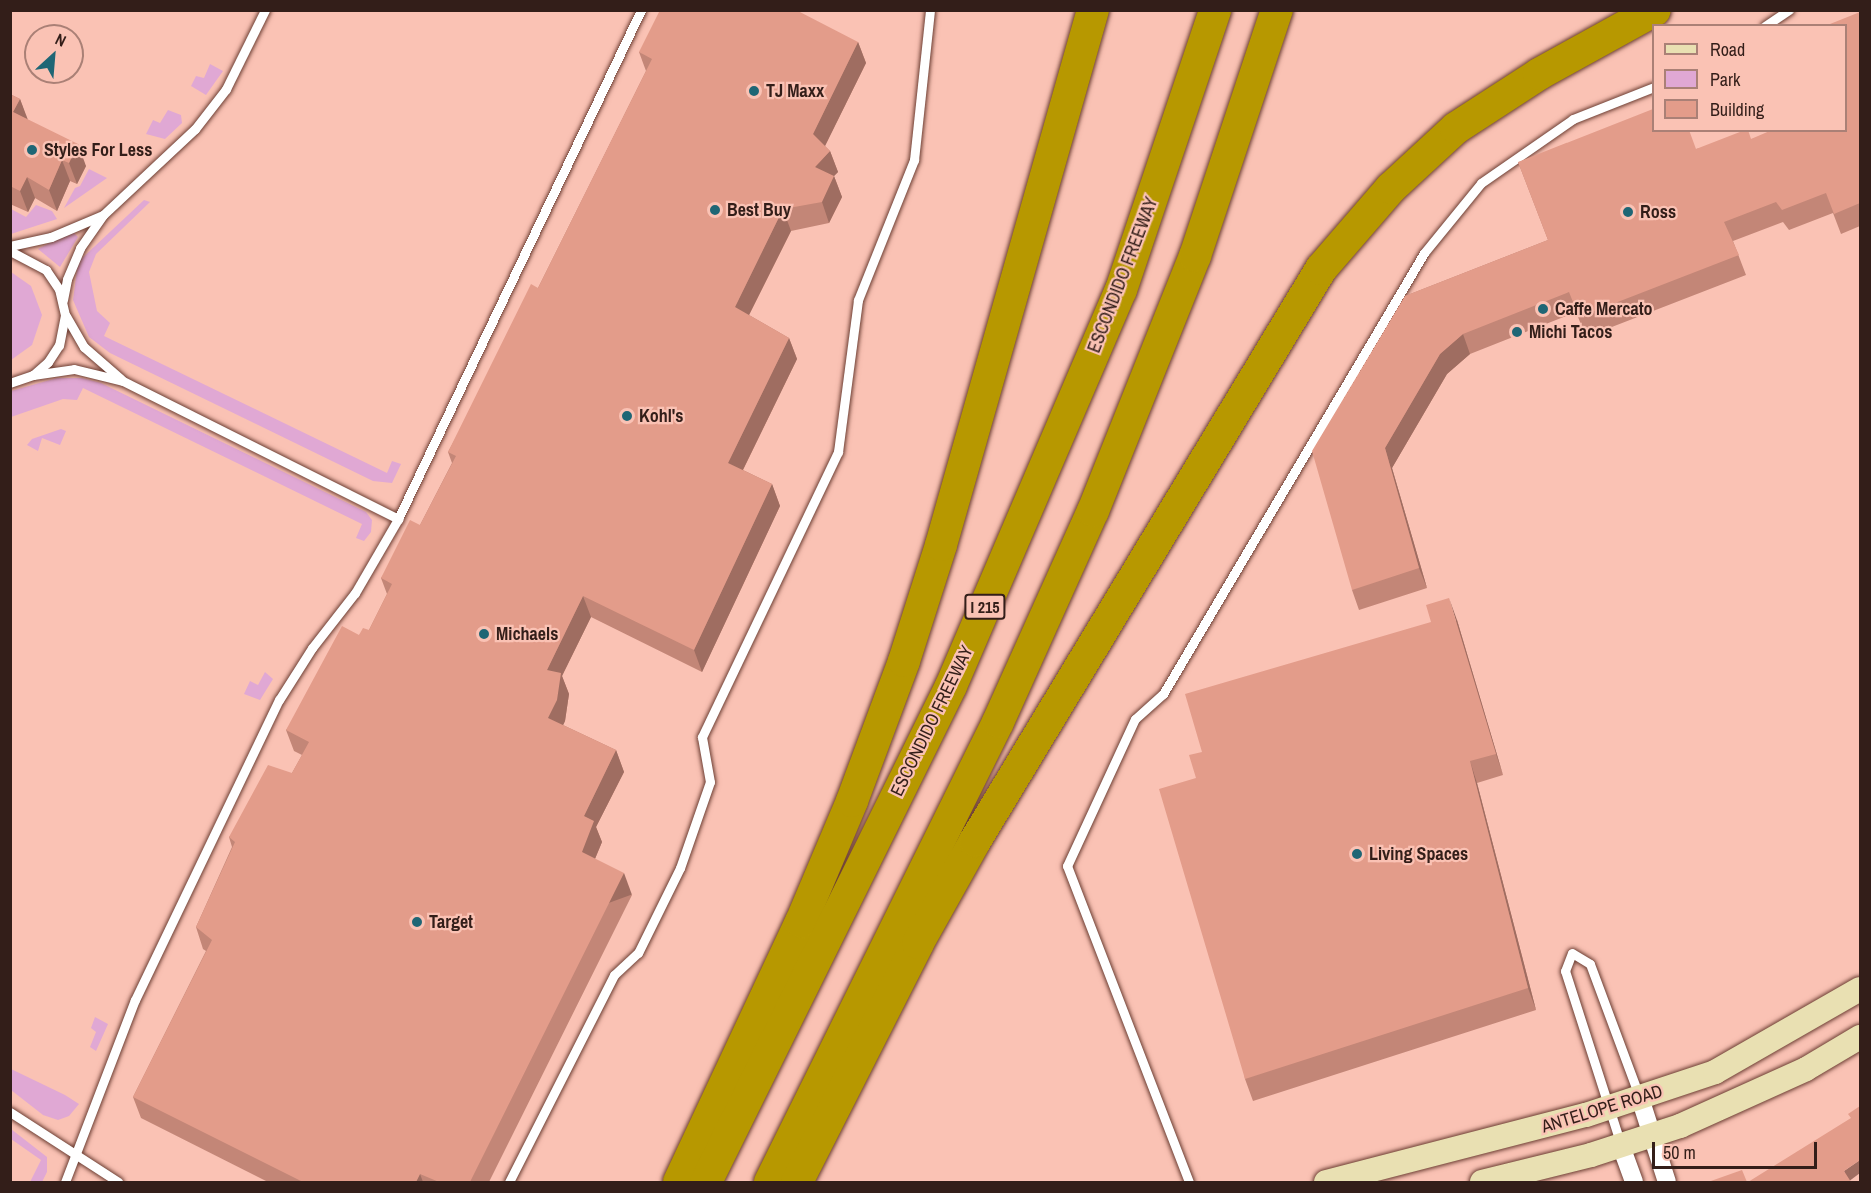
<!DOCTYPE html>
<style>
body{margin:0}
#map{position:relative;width:1871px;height:1193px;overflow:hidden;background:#fac2b4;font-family:"Archivo Narrow",sans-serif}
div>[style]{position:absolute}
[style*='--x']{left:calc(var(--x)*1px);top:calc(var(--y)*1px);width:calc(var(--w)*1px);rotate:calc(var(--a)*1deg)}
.green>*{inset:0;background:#e0a8d4}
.roads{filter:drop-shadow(0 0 2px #6c3e33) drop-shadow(0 0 2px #6c3e33)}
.service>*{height:9px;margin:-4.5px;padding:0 4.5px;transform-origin:4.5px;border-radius:4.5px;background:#fff}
.minor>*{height:18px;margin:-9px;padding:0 9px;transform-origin:9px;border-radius:9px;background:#fff}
.secondary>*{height:24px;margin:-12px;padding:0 12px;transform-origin:12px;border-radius:12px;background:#e9e0b2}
.motorway>*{height:32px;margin:-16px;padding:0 16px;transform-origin:16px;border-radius:16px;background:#b79800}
.wall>*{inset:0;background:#c38677}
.shaded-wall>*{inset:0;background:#9f6d61;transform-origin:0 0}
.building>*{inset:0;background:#e39c8a}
.dots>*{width:16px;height:16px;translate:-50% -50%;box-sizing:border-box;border:3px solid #fac2b4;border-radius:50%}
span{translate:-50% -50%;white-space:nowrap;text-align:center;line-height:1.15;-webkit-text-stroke:4.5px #fac2b4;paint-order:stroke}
.shield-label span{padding:2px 4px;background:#fac2b4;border:2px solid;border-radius:4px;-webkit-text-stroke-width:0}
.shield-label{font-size:16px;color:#331e19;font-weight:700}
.poi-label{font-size:18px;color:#331e19;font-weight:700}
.left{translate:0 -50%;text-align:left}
.street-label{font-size:18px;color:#331e19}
.frame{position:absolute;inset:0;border:12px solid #331e19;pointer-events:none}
.legend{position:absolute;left:1652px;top:24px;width:195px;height:108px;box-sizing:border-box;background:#fac2b4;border:2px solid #aa8076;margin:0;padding:8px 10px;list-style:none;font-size:18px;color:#331e19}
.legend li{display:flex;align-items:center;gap:12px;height:30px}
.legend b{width:30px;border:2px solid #aa8076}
.north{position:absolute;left:24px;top:24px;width:60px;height:60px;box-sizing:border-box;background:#fac2b4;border:2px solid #aa8076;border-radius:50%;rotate:26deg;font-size:16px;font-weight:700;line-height:24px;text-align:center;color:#331e19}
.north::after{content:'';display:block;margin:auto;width:21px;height:27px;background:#1f6675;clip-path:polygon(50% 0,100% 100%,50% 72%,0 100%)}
.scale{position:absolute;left:1652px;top:1142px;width:165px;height:27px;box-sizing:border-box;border:3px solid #331e19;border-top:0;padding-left:8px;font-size:18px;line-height:21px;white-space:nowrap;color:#331e19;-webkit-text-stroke:4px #fac2b4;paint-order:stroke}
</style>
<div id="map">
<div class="green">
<div style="clip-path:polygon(210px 64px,223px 71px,206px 95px,191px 86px,196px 76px,204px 78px)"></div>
<div style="clip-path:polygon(168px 110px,181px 115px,182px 123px,165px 139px,146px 134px,153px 120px,160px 123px)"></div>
<div style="clip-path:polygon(89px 169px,107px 178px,64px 208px,75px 188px,80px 186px)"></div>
<div style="clip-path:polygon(144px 200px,150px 202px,96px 254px,89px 272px,97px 311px,110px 323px,104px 336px,387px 473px,392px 461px,401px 464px,392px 483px,373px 481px,110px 353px,89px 337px,73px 300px,78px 262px)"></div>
<div style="clip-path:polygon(36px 205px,52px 211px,57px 219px,11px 234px,11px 209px,26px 217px)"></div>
<div style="clip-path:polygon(72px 231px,78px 237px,60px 267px,38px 249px)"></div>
<div style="clip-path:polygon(11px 272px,31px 286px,42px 315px,32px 345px,11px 360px)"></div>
<div style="clip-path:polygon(57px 378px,82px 378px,101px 383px,366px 512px,372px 520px,371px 532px,364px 541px,356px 538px,362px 524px,83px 388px,77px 400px,63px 399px,11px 417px,11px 391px)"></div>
<div style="clip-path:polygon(61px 429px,66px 431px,60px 445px,42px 438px,38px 451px,27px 445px,32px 439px)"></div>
<div style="clip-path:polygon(265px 672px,273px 679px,260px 700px,244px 694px,250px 681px,258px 685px)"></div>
<div style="clip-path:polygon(95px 1017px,108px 1024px,96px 1051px,90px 1047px,96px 1032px,91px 1028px)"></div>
<div style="clip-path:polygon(11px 1069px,65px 1095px,79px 1104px,69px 1116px,58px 1120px,43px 1115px,11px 1090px)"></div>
<div style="clip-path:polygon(11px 1129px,47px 1157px,47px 1172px,42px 1182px,30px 1182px,41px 1160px,11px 1139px)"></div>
</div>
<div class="roads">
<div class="service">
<div style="--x:1765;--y:26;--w:29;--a:-34"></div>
<div style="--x:10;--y:246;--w:42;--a:-12.4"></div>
<div style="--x:51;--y:237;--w:56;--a:-22.9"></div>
<div style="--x:10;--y:251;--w:41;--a:27.8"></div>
<div style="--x:46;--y:270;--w:23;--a:56"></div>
<div style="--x:59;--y:289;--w:27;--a:77"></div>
<div style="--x:65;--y:315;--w:31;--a:101"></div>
<div style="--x:59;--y:345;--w:20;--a:123"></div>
<div style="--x:48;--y:362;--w:20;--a:139"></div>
<div style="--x:33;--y:375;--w:24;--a:161"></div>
<div style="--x:63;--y:300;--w:21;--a:-79"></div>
<div style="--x:67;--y:279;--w:34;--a:-67"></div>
<div style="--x:80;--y:248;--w:40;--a:-55.1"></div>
<div style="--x:103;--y:215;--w:126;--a:-43.1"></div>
<div style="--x:195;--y:129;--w:51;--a:-52.2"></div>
<div style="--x:226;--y:89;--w:88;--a:-63.7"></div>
<div style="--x:66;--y:316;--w:36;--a:60"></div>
<div style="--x:84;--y:347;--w:49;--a:40.9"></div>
<div style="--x:33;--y:375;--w:41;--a:-8.3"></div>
<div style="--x:74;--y:369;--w:50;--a:13.8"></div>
<div style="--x:123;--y:381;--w:308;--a:26.6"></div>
<div style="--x:10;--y:1112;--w:129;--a:32.9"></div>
<div style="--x:1621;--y:1145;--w:183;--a:-107.8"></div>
<div style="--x:1565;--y:971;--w:19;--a:-69"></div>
<div style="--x:1572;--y:953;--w:21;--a:31"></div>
<div style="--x:1590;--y:964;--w:141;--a:69.6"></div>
<div style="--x:65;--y:1182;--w:195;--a:-69"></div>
<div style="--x:135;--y:1000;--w:333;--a:-64.4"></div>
<div style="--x:279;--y:700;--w:62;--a:-57.6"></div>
<div style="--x:312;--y:648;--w:70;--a:-52"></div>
<div style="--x:355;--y:593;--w:86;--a:-59.8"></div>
<div style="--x:398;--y:519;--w:564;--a:-64.48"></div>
<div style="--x:509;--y:1182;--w:232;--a:-63.1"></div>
<div style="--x:614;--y:975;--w:33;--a:-43"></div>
<div style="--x:638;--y:953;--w:95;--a:-63.7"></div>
<div style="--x:680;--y:868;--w:91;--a:-70.8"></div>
<div style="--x:710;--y:782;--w:46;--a:-100.1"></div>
<div style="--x:702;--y:737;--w:316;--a:-64.5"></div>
<div style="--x:838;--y:452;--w:153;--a:-82.5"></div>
<div style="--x:858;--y:300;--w:151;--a:-68.2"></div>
<div style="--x:914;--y:160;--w:151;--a:-83.9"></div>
<div style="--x:1189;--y:1182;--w:339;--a:-111.1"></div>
<div style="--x:1067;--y:866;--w:162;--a:-65.2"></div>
<div style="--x:1135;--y:719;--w:38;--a:-42"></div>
<div style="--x:1163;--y:694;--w:512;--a:-59.38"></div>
<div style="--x:1424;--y:253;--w:90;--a:-50.8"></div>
<div style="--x:1481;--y:183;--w:112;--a:-34.8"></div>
<div style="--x:1573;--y:119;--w:87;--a:-21.6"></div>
</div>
<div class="minor">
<div style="--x:1640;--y:1098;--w:88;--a:72.2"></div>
<div style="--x:1621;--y:1146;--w:38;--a:70"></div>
</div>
<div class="secondary">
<div style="--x:1326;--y:1182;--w:268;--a:-14.5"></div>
<div style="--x:1586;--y:1115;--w:136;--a:-18.4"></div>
<div style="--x:1715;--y:1072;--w:167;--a:-29.8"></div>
<div style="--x:1482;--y:1182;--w:112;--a:-13.9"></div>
<div style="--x:1591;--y:1155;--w:94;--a:-18"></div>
<div style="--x:1680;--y:1126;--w:138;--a:-24.3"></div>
<div style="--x:1806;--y:1069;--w:63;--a:-30.7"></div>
</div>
<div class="motorway">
<div style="--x:679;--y:1182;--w:287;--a:-64.9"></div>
<div style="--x:801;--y:922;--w:131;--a:-67.1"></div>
<div style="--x:852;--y:801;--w:149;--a:-69.6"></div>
<div style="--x:904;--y:661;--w:122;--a:-72.3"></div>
<div style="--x:941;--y:545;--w:556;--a:-74.14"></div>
<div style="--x:706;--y:1182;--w:553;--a:-63.71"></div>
<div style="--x:951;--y:686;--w:431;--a:-66.8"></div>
<div style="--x:1121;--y:290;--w:295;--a:-71.4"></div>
<div style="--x:770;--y:1182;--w:513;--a:-63.63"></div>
<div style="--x:998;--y:722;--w:231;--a:-65.8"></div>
<div style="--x:1093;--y:511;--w:275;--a:-68.2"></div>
<div style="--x:1195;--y:256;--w:259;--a:-71.6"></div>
<div style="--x:797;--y:1182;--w:268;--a:-63.1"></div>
<div style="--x:918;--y:943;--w:117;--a:-60.8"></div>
<div style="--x:975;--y:841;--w:669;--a:-58.83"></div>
<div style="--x:1321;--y:269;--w:107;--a:-49.2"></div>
<div style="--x:1391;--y:188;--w:88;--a:-42.7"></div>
<div style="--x:1456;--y:128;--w:99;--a:-33"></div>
<div style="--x:1539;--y:74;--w:132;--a:-28.9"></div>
</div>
</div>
<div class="wall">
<div style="clip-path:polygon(1860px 12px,1860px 226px,1841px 234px,1833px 213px,1789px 230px,1783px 222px,1733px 241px,1746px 275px,1586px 337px,1576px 312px,1470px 354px,1447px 374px,1392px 468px,1427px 588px,1359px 610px,1352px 590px,1405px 296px,1548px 240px,1518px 162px,1696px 149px,1751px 139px,1845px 130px)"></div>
<div style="clip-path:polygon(858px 42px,866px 63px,825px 146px,830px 151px,838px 172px,834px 176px,842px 197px,829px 223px,791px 231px,749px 315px,789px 338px,797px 359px,743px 470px,772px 484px,780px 506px,702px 672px,591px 617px,562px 676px,569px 694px,565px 721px,563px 725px,616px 750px,624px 772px,596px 827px,602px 842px,595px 859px,632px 895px,489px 1182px,268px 1182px,141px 1118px,133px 1097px,206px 951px,203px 949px,196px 927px,232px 847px,229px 837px,292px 773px,302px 755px,294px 751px,286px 730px,359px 635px,369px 630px,387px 594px,381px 578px,420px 525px,452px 463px,448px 452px,538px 288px,646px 71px,639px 52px)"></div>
<div style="clip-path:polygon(10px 94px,20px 99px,27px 119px,86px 166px,77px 184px,70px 181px,57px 211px,35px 198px,28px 212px,10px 204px)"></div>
<div style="clip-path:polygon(1457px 620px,1503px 775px,1477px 783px,1536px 1010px,1253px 1101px,1245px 1079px,1196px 778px)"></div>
</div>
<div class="shaded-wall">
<div style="clip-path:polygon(858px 42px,866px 63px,820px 156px,813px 134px)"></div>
<div style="clip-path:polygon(20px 99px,28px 120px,13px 112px)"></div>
<div style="clip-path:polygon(78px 144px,86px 166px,77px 184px,69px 163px)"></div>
<div style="clip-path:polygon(830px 151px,838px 172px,834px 176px,842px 197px,829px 223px,822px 202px,815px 167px)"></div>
<div style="clip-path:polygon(62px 160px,70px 181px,57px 211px,49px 190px)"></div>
<div style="clip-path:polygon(27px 177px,35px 198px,28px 212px,20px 191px)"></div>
<div style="clip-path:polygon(783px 209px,791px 231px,742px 329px,735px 307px)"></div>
<div style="clip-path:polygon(1463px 334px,1470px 354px,1447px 374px,1392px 468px,1427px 588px,1419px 568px,1385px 448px,1440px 354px)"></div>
<div style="clip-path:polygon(789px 338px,797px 359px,736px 484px,728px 463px)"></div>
<div style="clip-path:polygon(772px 484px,780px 506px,702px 672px,694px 650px)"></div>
<div style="clip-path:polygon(583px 596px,591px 617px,562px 676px,569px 694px,565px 721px,556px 740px,548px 718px,547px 670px)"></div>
<div style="clip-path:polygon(1449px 598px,1457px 620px,1503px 775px,1496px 754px)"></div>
<div style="clip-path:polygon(616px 750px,624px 772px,596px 827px,602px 842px,589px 873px,582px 852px,584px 816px)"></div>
<div style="clip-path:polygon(1470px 761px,1477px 783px,1536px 1010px,1528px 988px)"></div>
<div style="left:624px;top:873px;width:23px;height:345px;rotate:70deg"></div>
<div style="clip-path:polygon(1860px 1160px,1860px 1173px,1848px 1182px,1844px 1171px)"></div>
<div style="clip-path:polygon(420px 1174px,423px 1182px,416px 1182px)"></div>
</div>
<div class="building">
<div style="clip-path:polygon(660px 10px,796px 10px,858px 42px,813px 134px,830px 151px,815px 167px,834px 176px,822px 202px,783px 209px,735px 307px,789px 338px,728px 463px,772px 484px,694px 650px,583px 596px,547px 670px,561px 673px,557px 700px,548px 718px,616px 750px,584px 816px,594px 821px,582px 852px,624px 873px,470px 1182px,439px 1182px,420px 1174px,416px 1182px,303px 1182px,133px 1097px,212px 940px,196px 927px,235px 842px,229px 837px,268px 765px,292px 773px,309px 742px,286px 730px,342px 626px,359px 635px,363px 628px,369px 630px,392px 584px,381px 578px,410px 520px,420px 525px,456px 456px,448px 452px,531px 284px,538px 288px,652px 59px,639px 52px)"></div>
<div style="clip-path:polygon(1860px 12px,1860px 203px,1834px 214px,1826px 193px,1782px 210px,1776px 202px,1724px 222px,1739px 255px,1579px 317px,1569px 292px,1463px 334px,1440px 354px,1385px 448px,1419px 568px,1352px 590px,1312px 451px,1405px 296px,1548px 240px,1518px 162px,1653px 109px,1653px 130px,1689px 130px,1696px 149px,1745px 130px,1748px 130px,1751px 139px,1772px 130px,1845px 130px,1845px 26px,1825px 26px)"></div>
<div style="clip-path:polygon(10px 94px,20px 99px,13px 112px,78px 144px,69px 163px,62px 160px,49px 190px,27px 177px,20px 191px,10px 186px)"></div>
<div style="clip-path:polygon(1449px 598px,1496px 754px,1470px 761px,1528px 988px,1245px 1079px,1159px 789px,1196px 778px,1189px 755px,1202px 752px,1185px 694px,1431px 622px,1426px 605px)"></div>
<div style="clip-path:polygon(1860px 1106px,1860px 1160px,1844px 1171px,1851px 1182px,1748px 1182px,1851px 1118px,1848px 1114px)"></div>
<div style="clip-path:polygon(1742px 1170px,1747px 1182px,1708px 1182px)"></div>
</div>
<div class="dots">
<div style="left:754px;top:91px;background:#1f6675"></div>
<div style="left:32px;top:150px;background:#1f6675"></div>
<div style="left:715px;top:210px;background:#1f6675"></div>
<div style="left:1628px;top:212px;background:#1f6675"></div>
<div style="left:1543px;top:309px;background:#1f6675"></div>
<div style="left:1517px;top:332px;background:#1f6675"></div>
<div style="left:627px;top:416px;background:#1f6675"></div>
<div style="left:484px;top:634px;background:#1f6675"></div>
<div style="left:1357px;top:854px;background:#1f6675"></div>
<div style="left:417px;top:922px;background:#1f6675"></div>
</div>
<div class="shield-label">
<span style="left:985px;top:607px">I 215</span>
</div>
<div class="poi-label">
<span class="left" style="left:766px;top:91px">TJ Maxx</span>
<span class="left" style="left:44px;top:150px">Styles For Less</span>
<span class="left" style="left:727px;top:210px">Best Buy</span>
<span class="left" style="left:1640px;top:212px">Ross</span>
<span class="left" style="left:1555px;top:309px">Caffe Mercato</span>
<span class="left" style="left:1529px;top:332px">Michi Tacos</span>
<span class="left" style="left:639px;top:416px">Kohl's</span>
<span class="left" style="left:496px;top:634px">Michaels</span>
<span class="left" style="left:1369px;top:854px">Living Spaces</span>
<span class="left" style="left:429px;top:922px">Target</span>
</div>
<div class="street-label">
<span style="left:1123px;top:275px;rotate:-69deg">ESCONDIDO FREEWAY</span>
<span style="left:932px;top:721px;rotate:-64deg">ESCONDIDO FREEWAY</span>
<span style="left:1602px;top:1109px;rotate:-17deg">ANTELOPE ROAD</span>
</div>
<div class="frame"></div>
<ul class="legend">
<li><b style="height:8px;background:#e9e0b2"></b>Road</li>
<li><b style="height:16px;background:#e0a8d4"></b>Park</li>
<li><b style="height:16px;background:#e39c8a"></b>Building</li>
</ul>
<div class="north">N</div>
<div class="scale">50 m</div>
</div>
